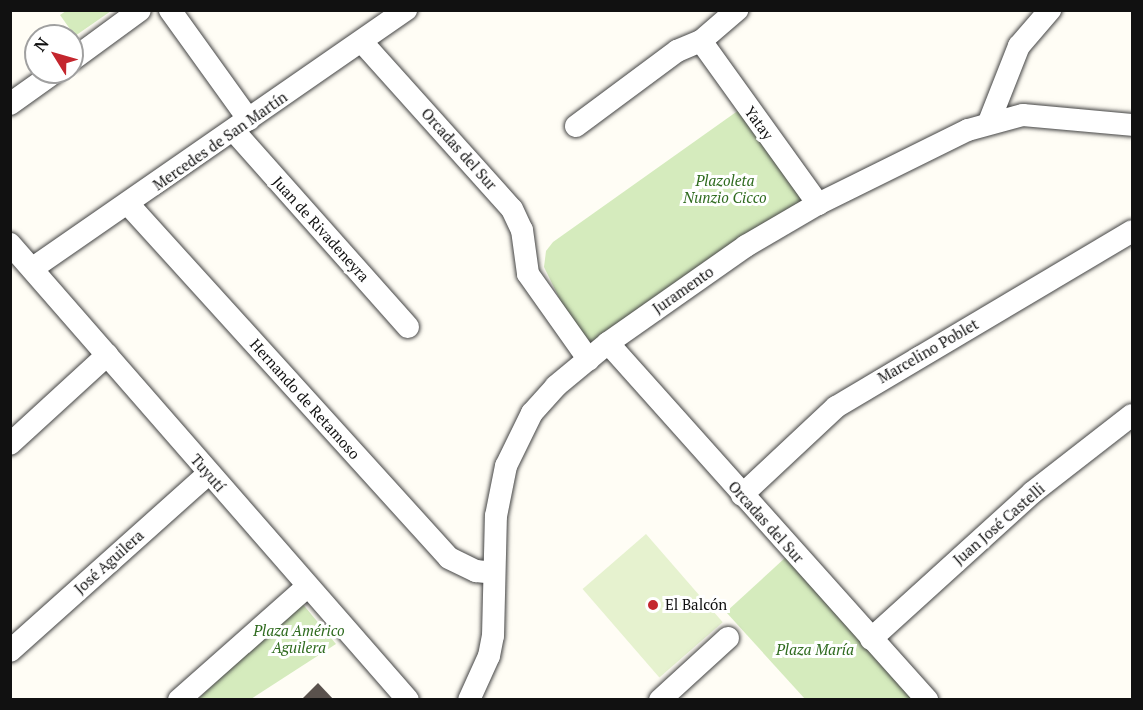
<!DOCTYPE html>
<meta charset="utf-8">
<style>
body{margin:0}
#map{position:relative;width:1143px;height:710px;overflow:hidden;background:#fffdf5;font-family:"PT Serif",serif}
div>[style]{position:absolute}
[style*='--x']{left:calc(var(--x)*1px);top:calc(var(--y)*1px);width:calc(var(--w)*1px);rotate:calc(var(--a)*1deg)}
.green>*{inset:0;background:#d5ebbd}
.pitch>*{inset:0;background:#e6f2cf;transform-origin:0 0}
.building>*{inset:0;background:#5a524d}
.roads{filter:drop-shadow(0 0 2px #444) drop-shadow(0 0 2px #444)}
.minor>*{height:22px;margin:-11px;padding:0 11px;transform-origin:11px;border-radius:11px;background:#fff}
.dots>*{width:16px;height:16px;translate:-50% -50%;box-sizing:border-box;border:3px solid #fff;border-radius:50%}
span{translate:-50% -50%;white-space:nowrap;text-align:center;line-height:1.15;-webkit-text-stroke:6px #fff;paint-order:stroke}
.street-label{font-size:15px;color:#111}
.park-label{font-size:15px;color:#2f6b1f;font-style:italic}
.poi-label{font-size:15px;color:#111}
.left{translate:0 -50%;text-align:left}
.frame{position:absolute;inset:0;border:12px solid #111;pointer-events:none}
.north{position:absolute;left:24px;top:24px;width:60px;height:60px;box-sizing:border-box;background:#fff;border:2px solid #a0a0a0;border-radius:50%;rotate:307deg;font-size:16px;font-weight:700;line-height:24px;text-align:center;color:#111}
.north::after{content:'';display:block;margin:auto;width:21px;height:27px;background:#c4262e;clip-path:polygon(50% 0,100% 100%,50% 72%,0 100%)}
</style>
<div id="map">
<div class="green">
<div style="clip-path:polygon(66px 11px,66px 10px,111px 11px,75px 36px,60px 15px)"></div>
<div style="clip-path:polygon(746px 105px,810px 200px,591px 343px,565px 310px,544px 267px,546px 251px,553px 242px)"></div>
<div style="clip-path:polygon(786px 557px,914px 699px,805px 699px,726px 612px)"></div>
<div style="clip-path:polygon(301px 602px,336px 644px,251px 699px,197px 700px)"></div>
</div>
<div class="pitch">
<div style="left:646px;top:534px;width:117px;height:84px;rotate:49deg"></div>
</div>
<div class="building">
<div style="clip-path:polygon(318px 683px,334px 700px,301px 700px)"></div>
</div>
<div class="roads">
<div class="minor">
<div style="--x:170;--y:10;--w:135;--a:54.3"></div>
<div style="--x:701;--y:41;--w:201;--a:54.3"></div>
<div style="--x:701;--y:41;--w:48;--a:-40.7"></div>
<div style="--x:362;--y:42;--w:224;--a:48.1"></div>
<div style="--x:512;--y:209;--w:23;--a:65"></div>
<div style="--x:522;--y:230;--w:44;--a:82.2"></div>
<div style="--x:528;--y:274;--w:105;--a:54.7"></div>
<div style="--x:72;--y:60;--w:84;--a:-36.3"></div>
<div style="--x:10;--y:104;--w:55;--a:-35.4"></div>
<div style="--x:989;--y:122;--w:82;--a:-68.5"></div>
<div style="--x:1019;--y:46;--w:48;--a:-49.3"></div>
<div style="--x:576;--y:126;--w:126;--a:-36.6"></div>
<div style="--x:677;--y:51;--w:26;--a:-23"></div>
<div style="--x:234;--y:131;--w:262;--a:48.4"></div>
<div style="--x:129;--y:205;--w:476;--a:47.8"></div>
<div style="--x:449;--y:558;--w:30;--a:26"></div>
<div style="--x:476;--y:571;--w:18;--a:6"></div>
<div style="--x:10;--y:244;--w:605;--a:48.89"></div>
<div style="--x:33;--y:268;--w:454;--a:-34.7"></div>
<div style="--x:608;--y:343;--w:479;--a:48.2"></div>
<div style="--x:10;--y:444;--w:132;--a:-42.5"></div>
<div style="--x:742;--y:495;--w:129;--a:-43.1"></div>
<div style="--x:836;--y:407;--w:344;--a:-30.7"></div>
<div style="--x:871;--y:639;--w:219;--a:-42.2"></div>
<div style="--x:1033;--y:492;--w:125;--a:-37.9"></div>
<div style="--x:10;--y:651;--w:266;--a:-41.8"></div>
<div style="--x:179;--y:700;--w:172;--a:-41.5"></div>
<div style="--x:469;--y:700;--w:48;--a:-65.6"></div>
<div style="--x:489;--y:656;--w:20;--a:-79"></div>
<div style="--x:493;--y:636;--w:120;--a:-88.6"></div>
<div style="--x:496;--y:516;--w:51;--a:-78.7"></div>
<div style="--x:506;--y:466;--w:59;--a:-63.9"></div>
<div style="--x:532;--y:413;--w:36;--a:-48"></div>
<div style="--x:556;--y:386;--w:67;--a:-39.6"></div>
<div style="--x:608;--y:343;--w:169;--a:-35.1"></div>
<div style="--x:746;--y:246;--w:83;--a:-30.3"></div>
<div style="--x:818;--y:204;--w:167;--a:-26.3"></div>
<div style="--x:968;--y:130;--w:57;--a:-15.3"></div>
<div style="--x:1023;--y:115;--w:109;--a:5.2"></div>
<div style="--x:660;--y:700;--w:92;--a:-42.4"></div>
</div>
</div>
<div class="dots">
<div style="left:653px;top:605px;background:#c4262e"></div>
</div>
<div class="street-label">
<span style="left:759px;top:123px;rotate:54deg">Yatay</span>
<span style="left:220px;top:141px;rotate:-35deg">Mercedes de San Martín</span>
<span style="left:459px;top:149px;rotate:48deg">Orcadas del Sur</span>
<span style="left:321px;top:229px;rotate:48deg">Juan de Rivadeneyra</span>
<span style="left:683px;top:290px;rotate:-35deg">Juramento</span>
<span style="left:928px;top:351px;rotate:-30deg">Marcelino Poblet</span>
<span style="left:305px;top:399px;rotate:48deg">Hernando de Retamoso</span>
<span style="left:208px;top:473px;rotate:49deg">Tuyutí</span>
<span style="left:766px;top:522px;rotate:48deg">Orcadas del Sur</span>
<span style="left:999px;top:524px;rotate:-41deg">Juan José Castelli</span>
<span style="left:109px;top:562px;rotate:-42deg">José Aguilera</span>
</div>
<div class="park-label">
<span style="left:725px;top:189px">Plazoleta<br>Nunzio Cicco</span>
<span style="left:299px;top:639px">Plaza Américo<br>Aguilera</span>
<span style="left:815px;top:650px">Plaza María</span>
</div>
<div class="poi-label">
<span class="left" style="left:665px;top:605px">El Balcón</span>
</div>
<div class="frame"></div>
<div class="north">N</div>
</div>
